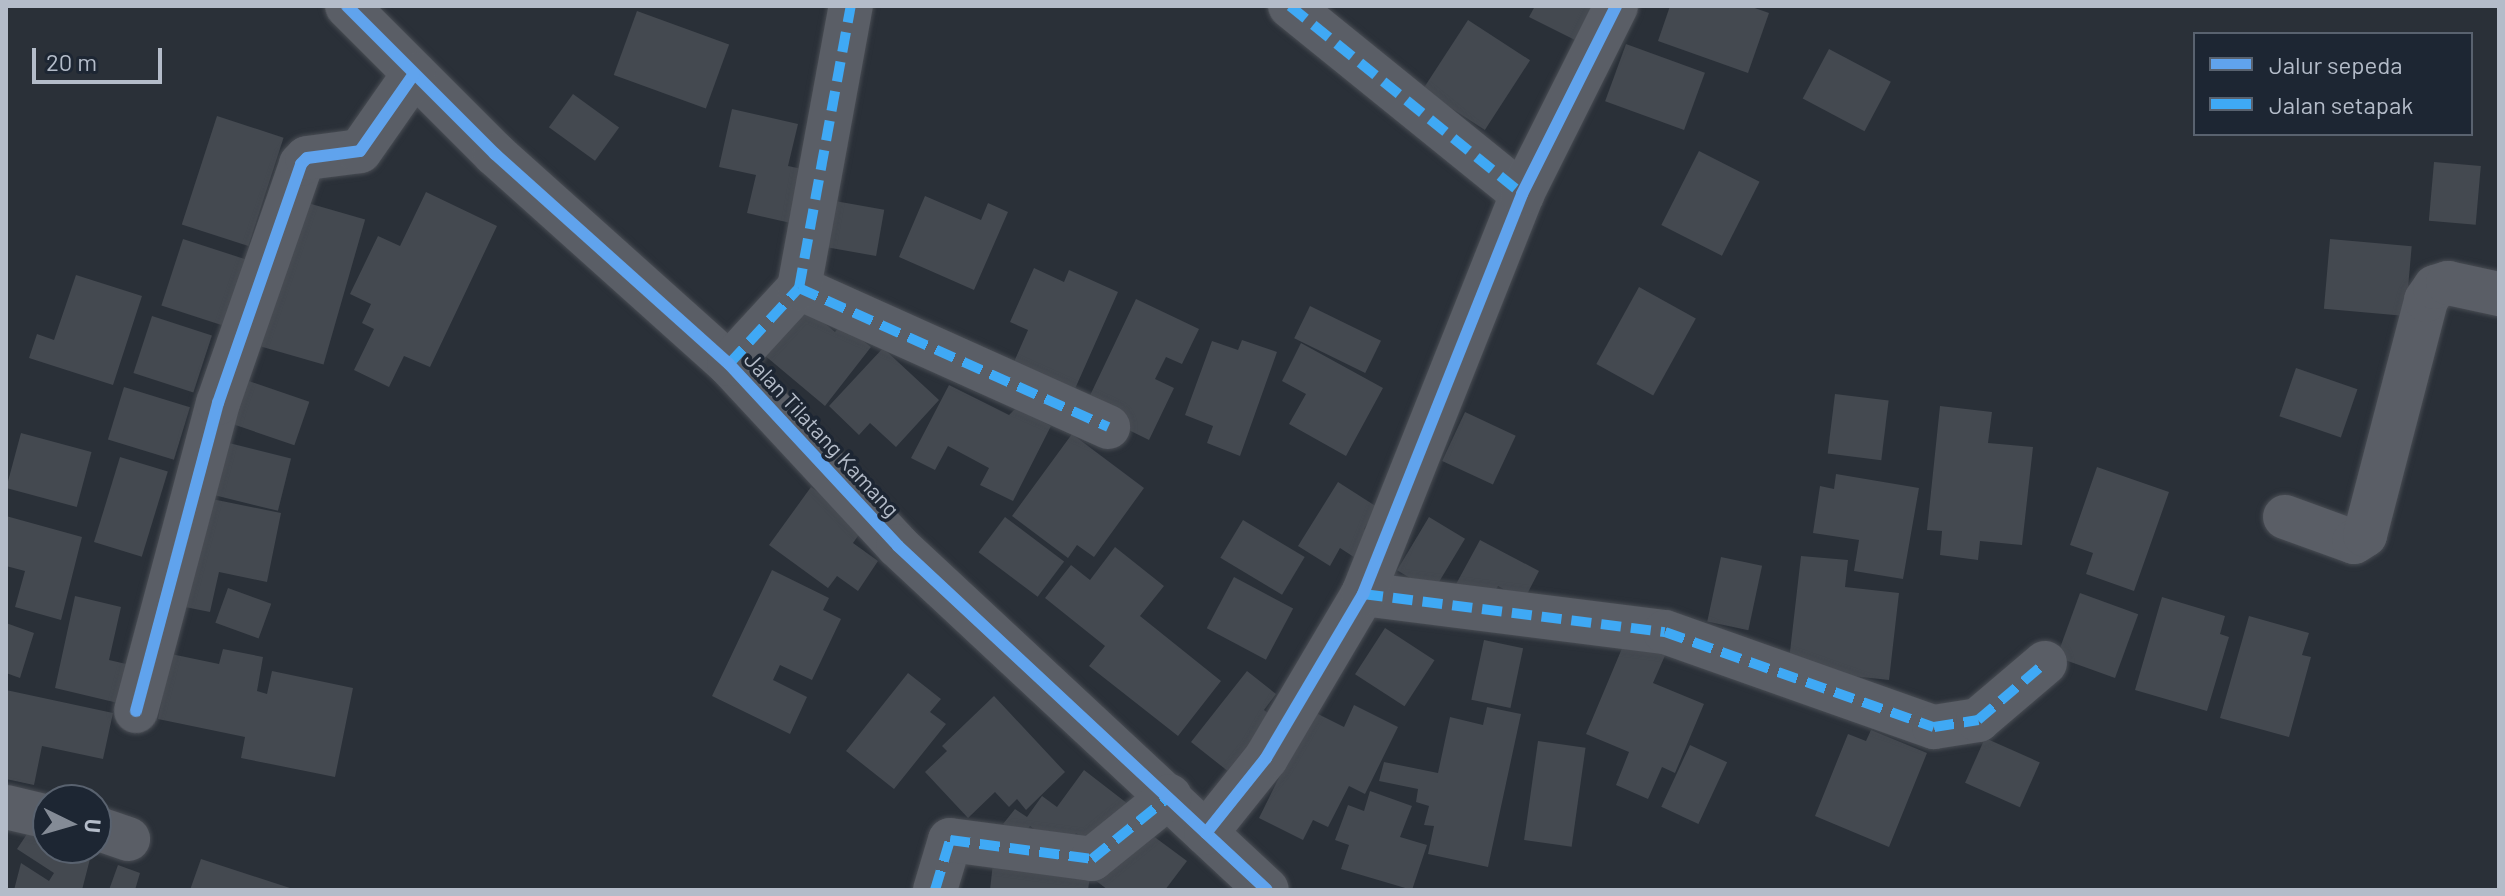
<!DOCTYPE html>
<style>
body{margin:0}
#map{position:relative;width:2505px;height:896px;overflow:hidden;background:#2a3038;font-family:Barlow,sans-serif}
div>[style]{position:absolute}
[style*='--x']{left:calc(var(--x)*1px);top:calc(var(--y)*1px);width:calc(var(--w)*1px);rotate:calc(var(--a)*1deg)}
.building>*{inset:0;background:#444950;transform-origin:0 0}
.roads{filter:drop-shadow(0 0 2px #484c53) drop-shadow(0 0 2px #484c53)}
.minor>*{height:44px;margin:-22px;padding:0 22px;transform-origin:22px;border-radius:22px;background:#5a5e66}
.quiet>*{height:10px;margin-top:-5px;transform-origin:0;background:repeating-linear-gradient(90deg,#3fa9f5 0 20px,transparent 0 30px)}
.cycleway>*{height:12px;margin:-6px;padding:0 6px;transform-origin:6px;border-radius:6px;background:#60a3ed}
span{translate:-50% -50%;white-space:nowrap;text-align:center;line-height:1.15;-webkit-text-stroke:7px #1d2633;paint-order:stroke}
.street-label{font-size:22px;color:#b4bcc9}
.frame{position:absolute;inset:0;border:8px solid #b4bcc9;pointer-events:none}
.legend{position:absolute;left:2193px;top:32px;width:280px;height:104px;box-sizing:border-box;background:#1d2633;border:2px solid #59626f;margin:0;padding:10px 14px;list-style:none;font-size:24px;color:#b4bcc9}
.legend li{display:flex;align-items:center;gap:16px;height:40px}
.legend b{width:40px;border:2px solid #59626f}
.north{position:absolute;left:32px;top:784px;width:80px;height:80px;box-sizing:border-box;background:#1d2633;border:2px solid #59626f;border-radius:50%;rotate:95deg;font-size:22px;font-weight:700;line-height:32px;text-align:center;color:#b4bcc9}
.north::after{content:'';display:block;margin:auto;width:28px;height:36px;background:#848b96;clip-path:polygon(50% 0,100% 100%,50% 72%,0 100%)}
.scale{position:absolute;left:32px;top:48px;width:130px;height:36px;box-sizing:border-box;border:4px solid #b4bcc9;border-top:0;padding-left:10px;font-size:24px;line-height:28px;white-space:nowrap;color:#b4bcc9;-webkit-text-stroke:6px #1d2633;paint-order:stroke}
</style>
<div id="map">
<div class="building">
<div style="clip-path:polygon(1535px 6px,1600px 6px,1581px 43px,1529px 17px)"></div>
<div style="clip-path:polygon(1670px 6px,1749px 6px,1769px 13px,1748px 73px,1658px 41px)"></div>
<div style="left:637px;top:11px;width:98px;height:68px;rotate:20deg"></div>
<div style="left:1468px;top:20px;width:74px;height:83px;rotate:33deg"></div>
<div style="left:1626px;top:44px;width:84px;height:61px;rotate:20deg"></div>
<div style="left:1829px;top:49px;width:70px;height:56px;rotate:28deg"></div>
<div style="left:573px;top:94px;width:57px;height:41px;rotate:36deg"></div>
<div style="clip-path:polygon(732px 109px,798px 124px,788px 166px,807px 170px,795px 224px,747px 213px,756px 175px,719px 167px)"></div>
<div style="left:217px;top:116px;width:70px;height:114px;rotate:18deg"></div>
<div style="left:1699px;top:151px;width:68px;height:83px;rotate:27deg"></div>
<div style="left:2434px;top:162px;width:47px;height:59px;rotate:5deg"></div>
<div style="clip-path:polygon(426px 192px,497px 226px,430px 367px,404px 356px,389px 387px,354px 370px,374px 329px,362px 323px,371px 304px,350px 294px,378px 236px,400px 246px)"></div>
<div style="clip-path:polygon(925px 196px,981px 220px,988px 203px,1008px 212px,974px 290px,899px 257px)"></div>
<div style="left:294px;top:199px;width:74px;height:151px;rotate:16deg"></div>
<div style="left:835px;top:201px;width:50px;height:47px;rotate:10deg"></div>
<div style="left:183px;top:239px;width:76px;height:70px;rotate:18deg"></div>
<div style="left:2330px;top:239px;width:82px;height:70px;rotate:5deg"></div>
<div style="clip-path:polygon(1034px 268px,1064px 282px,1069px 270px,1118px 292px,1070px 400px,1009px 373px,1028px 330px,1010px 322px)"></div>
<div style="clip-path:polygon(76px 275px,142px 296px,113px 385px,29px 358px,37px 334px,54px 340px)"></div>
<div style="left:1639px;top:287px;width:65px;height:88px;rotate:29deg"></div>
<div style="clip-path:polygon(1136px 299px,1199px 329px,1182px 364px,1166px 357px,1155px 379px,1174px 388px,1149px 440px,1084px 408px)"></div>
<div style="clip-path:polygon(803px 305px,835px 332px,841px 324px,871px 347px,825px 406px,763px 354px)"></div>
<div style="left:1310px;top:306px;width:79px;height:36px;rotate:26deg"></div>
<div style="left:152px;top:316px;width:63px;height:60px;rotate:18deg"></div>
<div style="clip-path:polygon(1242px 340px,1277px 352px,1240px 456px,1207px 443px,1213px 426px,1185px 415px,1212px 341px,1238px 350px)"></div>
<div style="clip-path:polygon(1301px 343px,1383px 388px,1346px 456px,1289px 424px,1306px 394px,1282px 381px)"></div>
<div style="clip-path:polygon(883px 348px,939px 400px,896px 447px,870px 423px,859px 435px,829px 406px)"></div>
<div style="left:2296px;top:368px;width:65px;height:51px;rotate:19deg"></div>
<div style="left:246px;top:380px;width:67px;height:46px;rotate:19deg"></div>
<div style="clip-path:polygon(949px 385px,1009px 415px,1016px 408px,1051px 426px,1013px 501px,980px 485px,989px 468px,948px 446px,935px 470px,911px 458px)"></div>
<div style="left:124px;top:387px;width:69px;height:55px;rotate:17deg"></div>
<div style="left:1835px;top:394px;width:54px;height:60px;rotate:7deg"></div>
<div style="clip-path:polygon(1940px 406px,1992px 412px,1988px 443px,2033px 447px,2022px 545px,1980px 541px,1978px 560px,1940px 555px,1942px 531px,1927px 530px)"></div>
<div style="left:1465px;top:412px;width:56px;height:54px;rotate:25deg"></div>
<div style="left:21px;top:433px;width:73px;height:57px;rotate:15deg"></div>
<div style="clip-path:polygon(1072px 434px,1144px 488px,1094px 557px,1077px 545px,1068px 558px,1012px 516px)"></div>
<div style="left:225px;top:442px;width:68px;height:54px;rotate:14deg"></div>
<div style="left:120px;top:457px;width:50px;height:89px;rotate:17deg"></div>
<div style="clip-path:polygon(2097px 467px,2169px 492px,2134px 591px,2086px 574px,2093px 553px,2070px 545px)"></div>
<div style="clip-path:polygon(1836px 474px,1919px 488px,1903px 579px,1854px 571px,1859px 540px,1813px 533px,1820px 486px,1834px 489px)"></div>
<div style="clip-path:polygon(1338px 482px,1377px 507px,1364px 529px,1382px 540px,1366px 565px,1340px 548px,1330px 566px,1298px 546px)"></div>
<div style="clip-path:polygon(811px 487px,865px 526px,853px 543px,878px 561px,858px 591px,837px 576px,828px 588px,769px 545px)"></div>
<div style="clip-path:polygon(202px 497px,281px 513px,267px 582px,219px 572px,210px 612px,180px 606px)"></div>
<div style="clip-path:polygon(6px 516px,82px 537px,61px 620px,15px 607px,25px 571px,6px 566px)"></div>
<div style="left:1005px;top:517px;width:74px;height:44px;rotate:37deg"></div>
<div style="left:1429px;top:517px;width:42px;height:62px;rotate:31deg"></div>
<div style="left:1243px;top:520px;width:72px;height:44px;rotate:31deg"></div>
<div style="clip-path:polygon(1480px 540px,1539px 571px,1524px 600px,1498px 586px,1489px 603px,1455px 586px)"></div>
<div style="clip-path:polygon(1115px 547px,1164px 586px,1140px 616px,1221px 681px,1178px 736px,1089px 666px,1105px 646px,1045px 598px,1071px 565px,1090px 580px)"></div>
<div style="clip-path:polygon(1801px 556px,1848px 560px,1845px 587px,1899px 593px,1889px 680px,1788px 669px)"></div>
<div style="left:1721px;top:557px;width:42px;height:66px;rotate:12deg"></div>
<div style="clip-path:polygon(772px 570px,829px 598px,823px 610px,841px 619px,812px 680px,780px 665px,773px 680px,807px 697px,790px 734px,712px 696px)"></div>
<div style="left:1234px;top:577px;width:67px;height:58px;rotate:28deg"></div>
<div style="left:228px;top:588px;width:46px;height:37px;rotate:20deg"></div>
<div style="left:2080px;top:593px;width:62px;height:68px;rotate:20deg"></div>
<div style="clip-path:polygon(75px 596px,121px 607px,109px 660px,126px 664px,118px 703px,55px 688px)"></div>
<div style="clip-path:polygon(2162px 597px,2225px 616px,2220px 634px,2229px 637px,2207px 711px,2135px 690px)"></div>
<div style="clip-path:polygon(2249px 616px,2309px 633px,2302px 655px,2311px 657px,2289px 737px,2220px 718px)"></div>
<div style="clip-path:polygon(6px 623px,34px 633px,20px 678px,6px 673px)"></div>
<div style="left:1385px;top:628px;width:59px;height:55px;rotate:33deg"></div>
<div style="clip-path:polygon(1628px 634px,1667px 651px,1653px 683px,1704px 704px,1675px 773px,1662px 767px,1648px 799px,1616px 785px,1629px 752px,1586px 734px)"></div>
<div style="left:1484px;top:640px;width:40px;height:61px;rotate:12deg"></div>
<div style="clip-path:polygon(223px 649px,263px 657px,257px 691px,267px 694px,272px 671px,353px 688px,335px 777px,241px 758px,245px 737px,158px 719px,171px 654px,219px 664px)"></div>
<div style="clip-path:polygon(1247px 671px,1276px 694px,1264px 710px,1278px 721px,1234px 776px,1191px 742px)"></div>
<div style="clip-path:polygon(908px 673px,941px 699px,930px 712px,946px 724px,894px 789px,846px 751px)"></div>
<div style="clip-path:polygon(6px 690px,113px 713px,103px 759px,42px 746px,34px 785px,6px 779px)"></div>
<div style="clip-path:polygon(994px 696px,1065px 772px,1026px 810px,1017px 799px,1009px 807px,995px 792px,968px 818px,925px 772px,947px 751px,942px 746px)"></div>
<div style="clip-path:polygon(1354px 705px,1398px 727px,1365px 794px,1349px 786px,1328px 827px,1313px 820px,1303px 840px,1259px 818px,1312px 711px,1344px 727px)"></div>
<div style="clip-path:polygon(1487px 707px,1521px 714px,1488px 867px,1428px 854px,1434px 826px,1424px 825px,1429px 806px,1416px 802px,1418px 789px,1379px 781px,1384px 762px,1438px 773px,1450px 717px,1483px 725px)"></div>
<div style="clip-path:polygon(1871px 730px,1927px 753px,1889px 847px,1815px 816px,1848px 734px,1866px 741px)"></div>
<div style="left:1985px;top:738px;width:60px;height:49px;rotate:24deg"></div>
<div style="left:1538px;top:741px;width:48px;height:100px;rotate:8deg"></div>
<div style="left:1690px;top:745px;width:41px;height:68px;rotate:25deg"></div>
<div style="clip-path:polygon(1084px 770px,1128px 804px,1095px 847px,1076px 833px,1064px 851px,1030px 826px,1021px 838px,1003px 824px,1015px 809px,1027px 817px,1042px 796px,1057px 807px)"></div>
<div style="clip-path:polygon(1370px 791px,1412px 806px,1400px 837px,1427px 845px,1412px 890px,1341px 869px,1349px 845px,1335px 840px,1348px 805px,1364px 811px)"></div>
<div style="clip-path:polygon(37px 819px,48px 826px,48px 848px,80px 848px,91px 855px,82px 890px,14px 890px,21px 863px,49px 881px,54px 873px,17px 849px)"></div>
<div style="clip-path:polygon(1137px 824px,1187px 861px,1165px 890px,1108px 890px,1095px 880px)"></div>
<div style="clip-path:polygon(201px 859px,293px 889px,293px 890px,190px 890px)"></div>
<div style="clip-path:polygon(993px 863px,1090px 876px,1088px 890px,990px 890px)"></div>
<div style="clip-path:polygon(118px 865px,140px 873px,135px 890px,109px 890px)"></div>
</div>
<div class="roads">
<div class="minor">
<div style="--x:347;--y:6;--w:209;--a:45"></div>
<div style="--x:495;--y:154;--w:314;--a:41.9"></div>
<div style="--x:729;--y:364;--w:248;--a:47.1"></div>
<div style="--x:898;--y:546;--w:504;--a:42.99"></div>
<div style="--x:1290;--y:6;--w:299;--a:39"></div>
<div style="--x:799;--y:288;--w:339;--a:24.2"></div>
<div style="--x:729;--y:364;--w:103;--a:-47.4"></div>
<div style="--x:799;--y:288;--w:287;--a:-79.6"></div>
<div style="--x:2285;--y:517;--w:73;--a:19.9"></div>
<div style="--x:2354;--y:542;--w:13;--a:-32"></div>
<div style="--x:2365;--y:535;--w:243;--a:-75.4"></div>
<div style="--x:2426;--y:300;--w:16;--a:-55"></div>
<div style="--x:2435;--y:287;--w:14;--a:-17"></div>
<div style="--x:2448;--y:283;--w:52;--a:12.2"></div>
<div style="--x:1363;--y:594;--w:304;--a:7.2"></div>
<div style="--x:1665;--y:632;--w:285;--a:19.5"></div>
<div style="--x:1934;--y:727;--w:45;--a:-9"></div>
<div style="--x:1978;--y:720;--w:88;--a:-40.4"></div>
<div style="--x:136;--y:711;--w:319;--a:-75.1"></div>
<div style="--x:218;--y:403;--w:253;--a:-70.8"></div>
<div style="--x:301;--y:164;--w:8;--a:-45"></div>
<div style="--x:307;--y:158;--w:53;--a:-7.5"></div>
<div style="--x:360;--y:151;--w:94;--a:-55"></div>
<div style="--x:6;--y:807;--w:43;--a:13.4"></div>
<div style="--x:96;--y:828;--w:34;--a:19"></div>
<div style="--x:1206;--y:833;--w:96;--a:-51.3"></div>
<div style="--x:1266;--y:758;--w:191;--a:-59.4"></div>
<div style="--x:1363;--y:594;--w:430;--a:-68.3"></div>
<div style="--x:1522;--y:194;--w:210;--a:-63.4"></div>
<div style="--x:935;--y:890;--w:52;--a:-73.3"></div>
<div style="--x:950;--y:840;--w:143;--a:7.6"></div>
<div style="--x:1092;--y:859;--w:100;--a:-38.9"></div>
</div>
</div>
<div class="quiet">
<div style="--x:1290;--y:6;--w:299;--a:39"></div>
<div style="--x:799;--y:288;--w:339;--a:24.2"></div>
<div style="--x:729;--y:364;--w:103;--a:-47.4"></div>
<div style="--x:799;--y:288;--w:287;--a:-79.6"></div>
<div style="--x:1363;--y:594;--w:304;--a:7.2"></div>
<div style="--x:1665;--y:632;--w:285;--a:19.5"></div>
<div style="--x:1934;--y:727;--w:45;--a:-9"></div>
<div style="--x:1978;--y:720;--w:88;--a:-40.4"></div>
<div style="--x:935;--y:890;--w:52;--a:-73.3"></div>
<div style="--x:950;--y:840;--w:143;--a:7.6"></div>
<div style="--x:1092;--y:859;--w:100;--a:-38.9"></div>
</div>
<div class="cycleway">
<div style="--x:347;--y:6;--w:209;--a:45"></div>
<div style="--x:495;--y:154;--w:314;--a:41.9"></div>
<div style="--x:729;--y:364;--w:248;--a:47.1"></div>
<div style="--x:898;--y:546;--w:504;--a:42.99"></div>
<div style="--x:136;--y:711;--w:319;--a:-75.1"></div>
<div style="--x:218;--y:403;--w:253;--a:-70.8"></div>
<div style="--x:301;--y:164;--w:8;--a:-45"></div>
<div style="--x:307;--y:158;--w:53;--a:-7.5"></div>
<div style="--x:360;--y:151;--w:94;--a:-55"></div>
<div style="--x:1206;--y:833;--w:96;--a:-51.3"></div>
<div style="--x:1266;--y:758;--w:191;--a:-59.4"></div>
<div style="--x:1363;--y:594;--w:430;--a:-68.3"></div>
<div style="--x:1522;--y:194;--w:210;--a:-63.4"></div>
</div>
<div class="street-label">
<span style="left:822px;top:434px;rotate:47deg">Jalan Tilatang Kamang</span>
</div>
<div class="frame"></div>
<ul class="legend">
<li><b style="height:10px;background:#60a3ed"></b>Jalur sepeda</li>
<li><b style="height:10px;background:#3fa9f5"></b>Jalan setapak</li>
</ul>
<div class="north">U</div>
<div class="scale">20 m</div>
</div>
